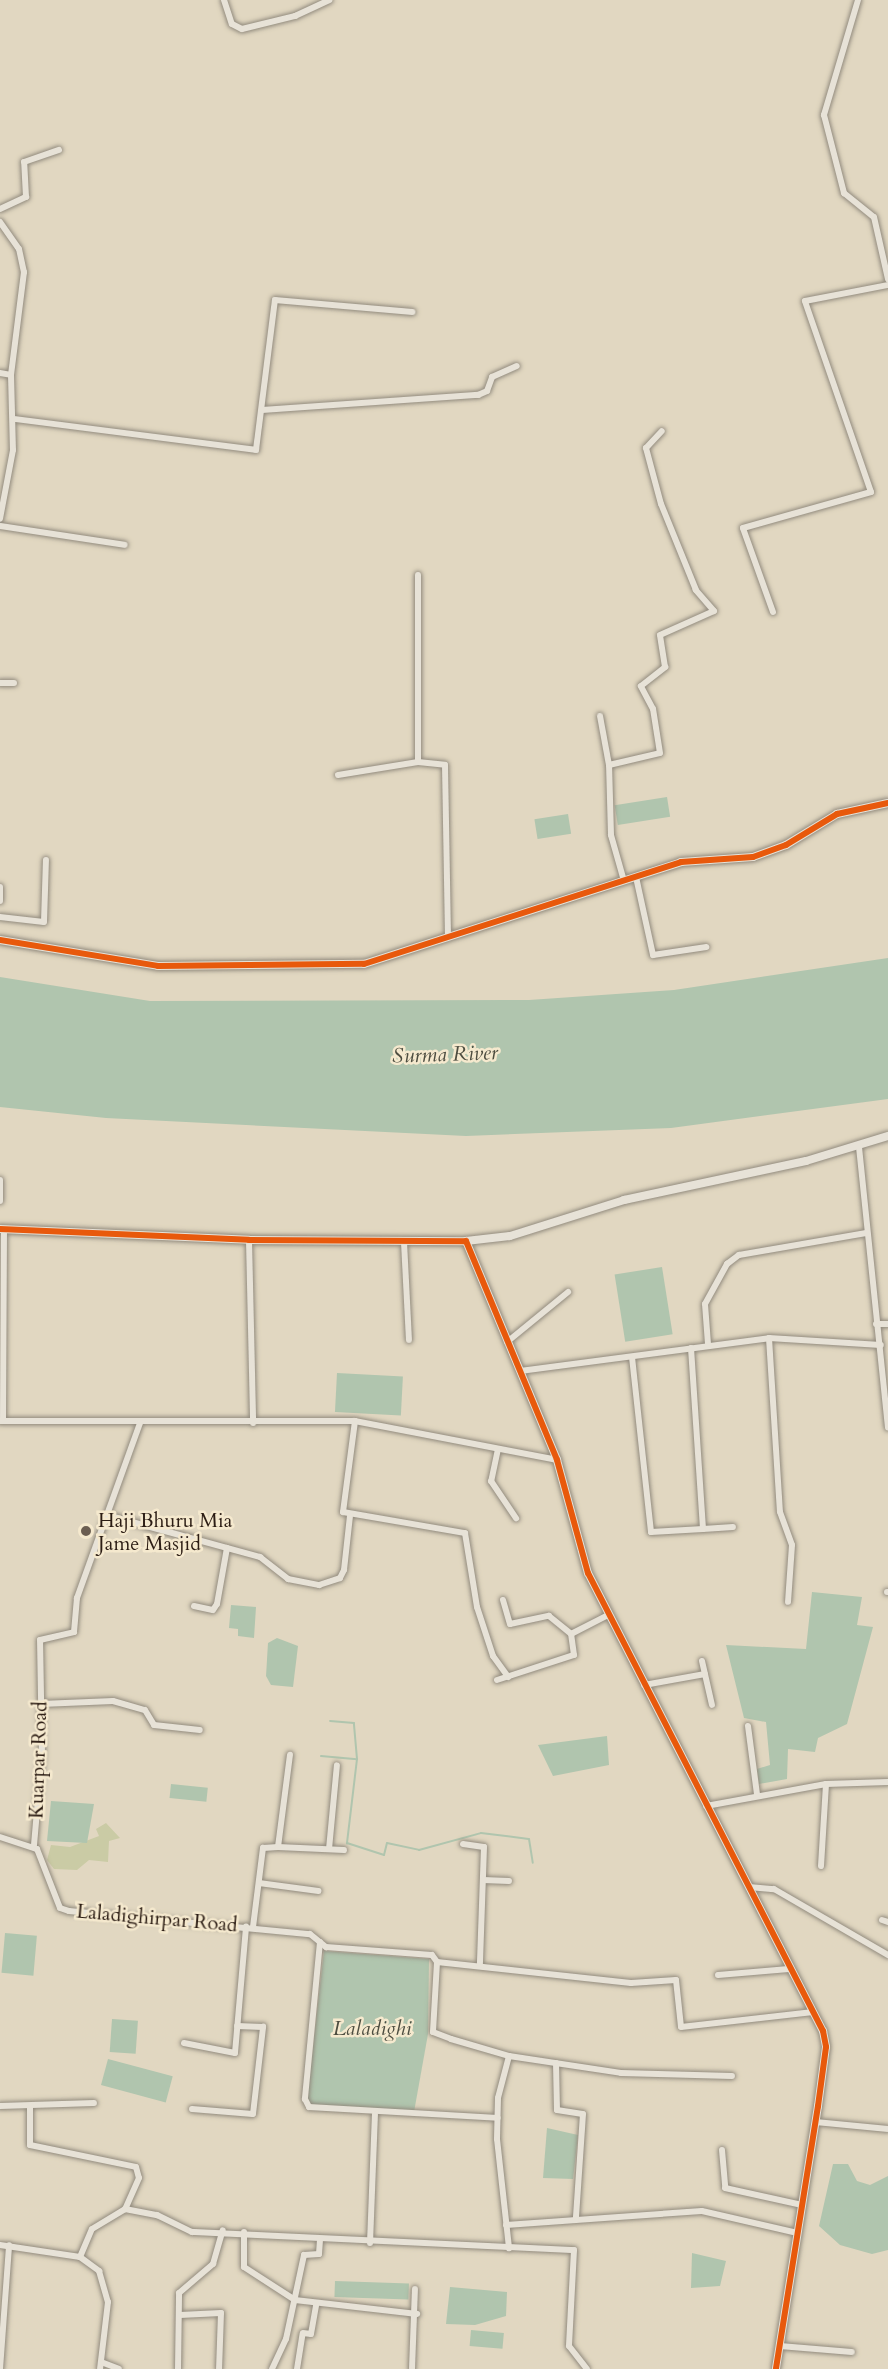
<!DOCTYPE html>
<style>
body{margin:0}
#map{position:relative;width:888px;height:2369px;overflow:hidden;background:#e1d7c1;font-family:Cardo,serif}
div>[style]{position:absolute}
[style*='--x']{left:calc(var(--x)*1px);top:calc(var(--y)*1px);width:calc(var(--w)*1px);rotate:calc(var(--a)*1deg)}
.green>*{inset:0;background:#cacba5}
.water>*{inset:0;background:#b0c5ae;transform-origin:0 0}
.stream>*{height:2px;margin:-1px;padding:0 1px;transform-origin:1px;border-radius:1px;background:#b0c5ae}
.roads{filter:drop-shadow(0 0 2px #928b7e) drop-shadow(0 0 2px #928b7e)}
.minor>*{height:6px;margin:-3px;padding:0 3px;transform-origin:3px;border-radius:3px;background:#e7e2d7}
.tertiary>*{height:8px;margin:-4px;padding:0 4px;transform-origin:4px;border-radius:4px;background:#e7e2d7}
.cycleway>*{height:6px;margin:-3px;padding:0 3px;transform-origin:3px;border-radius:3px;background:#e8590c}
.dots>*{width:16px;height:16px;translate:-50% -50%;box-sizing:border-box;border:3px solid #f5e9ce;border-radius:50%}
span{translate:-50% -50%;white-space:nowrap;text-align:center;line-height:1.15;-webkit-text-stroke:5px #f5e9ce;paint-order:stroke}
.poi-label{font-size:20px;color:#2c1d14}
.left{translate:0 -50%;text-align:left}
.street-label{font-size:20px;color:#2c1d14}
.water-label{font-size:21px;color:#4d4d40;font-style:italic}
</style>
<div id="map">
<div class="green">
<div style="clip-path:polygon(106px 1823px,120px 1838px,109px 1841px,108px 1862px,89px 1860px,77px 1870px,54px 1869px,47px 1860px,51px 1845px,70px 1847px,99px 1836px,96px 1829px)"></div>
</div>
<div class="water">
<div style="left:667px;top:797px;width:20px;height:53px;rotate:81deg"></div>
<div style="left:568px;top:814px;width:20px;height:34px;rotate:81deg"></div>
<div style="clip-path:polygon(888px 958px,888px 1099px,671px 1128px,466px 1136px,106px 1118px,0 1107px,0 977px,150px 1001px,529px 1000px,674px 990px)"></div>
<div style="left:662px;top:1267px;width:68px;height:48px;rotate:81deg"></div>
<div style="left:337px;top:1373px;width:66px;height:39px;rotate:3deg"></div>
<div style="clip-path:polygon(812px 1592px,862px 1597px,857px 1625px,873px 1627px,847px 1724px,818px 1738px,815px 1752px,788px 1749px,787px 1779px,759px 1784px,757px 1769px,770px 1765px,766px 1722px,744px 1718px,726px 1645px,806px 1649px)"></div>
<div style="clip-path:polygon(231px 1605px,256px 1607px,254px 1638px,238px 1636px,238px 1629px,229px 1628px)"></div>
<div style="clip-path:polygon(277px 1638px,298px 1646px,293px 1687px,271px 1685px,266px 1676px,268px 1643px)"></div>
<div style="clip-path:polygon(607px 1736px,609px 1765px,553px 1776px,538px 1745px)"></div>
<div style="left:171px;top:1784px;width:37px;height:14px;rotate:6deg"></div>
<div style="clip-path:polygon(51px 1801px,94px 1804px,87px 1843px,47px 1841px)"></div>
<div style="left:5px;top:1933px;width:32px;height:40px;rotate:5deg"></div>
<div style="clip-path:polygon(324px 1951px,429px 1959px,428px 2034px,414px 2112px,312px 2105px,307px 2099px)"></div>
<div style="left:112px;top:2019px;width:26px;height:33px;rotate:4deg"></div>
<div style="left:108px;top:2059px;width:67px;height:27px;rotate:15deg"></div>
<div style="clip-path:polygon(547px 2128px,578px 2135px,573px 2179px,543px 2178px)"></div>
<div style="clip-path:polygon(833px 2164px,848px 2164px,857px 2181px,870px 2185px,888px 2176px,888px 2250px,872px 2254px,840px 2245px,819px 2226px)"></div>
<div style="clip-path:polygon(692px 2253px,726px 2261px,720px 2286px,691px 2288px)"></div>
<div style="left:335px;top:2281px;width:74px;height:16px;rotate:2deg"></div>
<div style="clip-path:polygon(450px 2287px,507px 2292px,506px 2316px,475px 2325px,446px 2324px)"></div>
<div style="left:471px;top:2330px;width:33px;height:16px;rotate:5deg"></div>
</div>
<div class="stream">
<div style="--x:321;--y:1756;--w:36;--a:5"></div>
<div style="--x:357;--y:1759;--w:36;--a:-95"></div>
<div style="--x:354;--y:1723;--w:24;--a:-175"></div>
<div style="--x:357;--y:1759;--w:85;--a:96.8"></div>
<div style="--x:347;--y:1843;--w:39;--a:18"></div>
<div style="--x:384;--y:1855;--w:12;--a:-76"></div>
<div style="--x:387;--y:1843;--w:33;--a:12"></div>
<div style="--x:419;--y:1850;--w:64;--a:-15.3"></div>
<div style="--x:481;--y:1833;--w:48;--a:7.1"></div>
<div style="--x:529;--y:1839;--w:24;--a:81"></div>
</div>
<div class="roads">
<div class="minor">
<div style="--x:224;--y:0;--w:25;--a:72"></div>
<div style="--x:232;--y:24;--w:11;--a:27"></div>
<div style="--x:242;--y:29;--w:55;--a:-13.8"></div>
<div style="--x:295;--y:16;--w:38;--a:-25"></div>
<div style="--x:858;--y:0;--w:120;--a:106.5"></div>
<div style="--x:824;--y:115;--w:81;--a:75.6"></div>
<div style="--x:844;--y:193;--w:38;--a:39"></div>
<div style="--x:874;--y:217;--w:64;--a:77.3"></div>
<div style="--x:0;--y:209;--w:29;--a:-25"></div>
<div style="--x:26;--y:197;--w:35;--a:-93"></div>
<div style="--x:24;--y:162;--w:37;--a:-19"></div>
<div style="--x:0;--y:222;--w:33;--a:55"></div>
<div style="--x:19;--y:249;--w:24;--a:78"></div>
<div style="--x:24;--y:272;--w:104;--a:97.2"></div>
<div style="--x:11;--y:375;--w:75;--a:88.5"></div>
<div style="--x:13;--y:450;--w:70;--a:100.7"></div>
<div style="--x:0;--y:373;--w:11;--a:10"></div>
<div style="--x:262;--y:410;--w:217;--a:-4"></div>
<div style="--x:478;--y:395;--w:10;--a:-24"></div>
<div style="--x:487;--y:391;--w:15;--a:-70"></div>
<div style="--x:492;--y:377;--w:27;--a:-24"></div>
<div style="--x:15;--y:419;--w:243;--a:7.3"></div>
<div style="--x:256;--y:450;--w:151;--a:-82.8"></div>
<div style="--x:275;--y:300;--w:138;--a:5"></div>
<div style="--x:0;--y:526;--w:126;--a:8.6"></div>
<div style="--x:418;--y:575;--w:187;--a:90"></div>
<div style="--x:773;--y:612;--w:89;--a:-109.7"></div>
<div style="--x:743;--y:528;--w:133;--a:-15.7"></div>
<div style="--x:871;--y:492;--w:202;--a:-109.1"></div>
<div style="--x:805;--y:301;--w:85;--a:-10.9"></div>
<div style="--x:0;--y:683;--w:14;--a:0"></div>
<div style="--x:600;--y:716;--w:50;--a:79.6"></div>
<div style="--x:338;--y:775;--w:81;--a:-9.2"></div>
<div style="--x:418;--y:762;--w:27;--a:6"></div>
<div style="--x:445;--y:765;--w:169;--a:89"></div>
<div style="--x:636;--y:877;--w:80;--a:77.7"></div>
<div style="--x:653;--y:955;--w:54;--a:-8.6"></div>
<div style="--x:624;--y:881;--w:48;--a:-105.8"></div>
<div style="--x:611;--y:835;--w:70;--a:-91.6"></div>
<div style="--x:609;--y:765;--w:52;--a:-13.2"></div>
<div style="--x:660;--y:753;--w:45;--a:-99"></div>
<div style="--x:653;--y:709;--w:26;--a:-118"></div>
<div style="--x:641;--y:686;--w:31;--a:-38"></div>
<div style="--x:665;--y:667;--w:32;--a:-99"></div>
<div style="--x:660;--y:635;--w:59;--a:-24"></div>
<div style="--x:714;--y:611;--w:28;--a:-131"></div>
<div style="--x:696;--y:590;--w:93;--a:-112.1"></div>
<div style="--x:661;--y:504;--w:58;--a:-105"></div>
<div style="--x:646;--y:448;--w:23;--a:-47"></div>
<div style="--x:0;--y:887;--w:14;--a:90"></div>
<div style="--x:0;--y:917;--w:44;--a:6.5"></div>
<div style="--x:44;--y:922;--w:62;--a:-88.2"></div>
<div style="--x:859;--y:1147;--w:282;--a:84.1"></div>
<div style="--x:0;--y:1180;--w:21;--a:90"></div>
<div style="--x:249;--y:1240;--w:183;--a:88.7"></div>
<div style="--x:404;--y:1242;--w:98;--a:87.1"></div>
<div style="--x:876;--y:1324;--w:12;--a:0"></div>
<div style="--x:769;--y:1338;--w:174;--a:86.4"></div>
<div style="--x:780;--y:1512;--w:35;--a:70"></div>
<div style="--x:792;--y:1545;--w:57;--a:94"></div>
<div style="--x:507;--y:1342;--w:79;--a:-39.3"></div>
<div style="--x:708;--y:1344;--w:40;--a:-94.3"></div>
<div style="--x:705;--y:1304;--w:46;--a:-61.2"></div>
<div style="--x:727;--y:1264;--w:15;--a:-37"></div>
<div style="--x:739;--y:1255;--w:129;--a:-9.8"></div>
<div style="--x:691;--y:1348;--w:181;--a:86.2"></div>
<div style="--x:703;--y:1529;--w:30;--a:-4"></div>
<div style="--x:632;--y:1357;--w:176;--a:83.8"></div>
<div style="--x:651;--y:1532;--w:52;--a:-3.3"></div>
<div style="--x:520;--y:1371;--w:251;--a:-7.5"></div>
<div style="--x:769;--y:1338;--w:112;--a:3.6"></div>
<div style="--x:3;--y:1420;--w:191;--a:-89.7"></div>
<div style="--x:0;--y:1421;--w:355;--a:0"></div>
<div style="--x:355;--y:1421;--w:206;--a:10.9"></div>
<div style="--x:355;--y:1421;--w:92;--a:97.5"></div>
<div style="--x:343;--y:1512;--w:124;--a:9.8"></div>
<div style="--x:465;--y:1533;--w:75;--a:80.8"></div>
<div style="--x:477;--y:1607;--w:52;--a:71.9"></div>
<div style="--x:493;--y:1656;--w:26;--a:54"></div>
<div style="--x:498;--y:1449;--w:33;--a:102"></div>
<div style="--x:491;--y:1481;--w:45;--a:56"></div>
<div style="--x:110;--y:1516;--w:156;--a:15.3"></div>
<div style="--x:260;--y:1557;--w:36;--a:38"></div>
<div style="--x:288;--y:1579;--w:32;--a:11"></div>
<div style="--x:319;--y:1585;--w:22;--a:-18"></div>
<div style="--x:340;--y:1578;--w:9;--a:-63"></div>
<div style="--x:344;--y:1570;--w:54;--a:-83.7"></div>
<div style="--x:887;--y:1592;--w:1;--a:0"></div>
<div style="--x:503;--y:1600;--w:25;--a:74"></div>
<div style="--x:510;--y:1624;--w:40;--a:-12"></div>
<div style="--x:549;--y:1616;--w:28;--a:39"></div>
<div style="--x:571;--y:1634;--w:42;--a:-27.2"></div>
<div style="--x:194;--y:1606;--w:19;--a:12"></div>
<div style="--x:213;--y:1610;--w:7;--a:-56"></div>
<div style="--x:217;--y:1604;--w:57;--a:-79.9"></div>
<div style="--x:702;--y:1661;--w:45;--a:77.2"></div>
<div style="--x:497;--y:1680;--w:81;--a:-18"></div>
<div style="--x:574;--y:1655;--w:21;--a:-98"></div>
<div style="--x:644;--y:1685;--w:62;--a:-10.2"></div>
<div style="--x:41;--y:1704;--w:72;--a:-2.4"></div>
<div style="--x:113;--y:1701;--w:33;--a:16"></div>
<div style="--x:145;--y:1710;--w:17;--a:59"></div>
<div style="--x:154;--y:1725;--w:46;--a:6.2"></div>
<div style="--x:748;--y:1726;--w:69;--a:82.5"></div>
<div style="--x:706;--y:1806;--w:122;--a:-10.4"></div>
<div style="--x:826;--y:1784;--w:62;--a:-1.8"></div>
<div style="--x:0;--y:1837;--w:39;--a:18"></div>
<div style="--x:37;--y:1849;--w:63;--a:68.7"></div>
<div style="--x:60;--y:1908;--w:9;--a:18"></div>
<div style="--x:69;--y:1911;--w:242;--a:5.5"></div>
<div style="--x:310;--y:1934;--w:21;--a:39"></div>
<div style="--x:326;--y:1947;--w:106;--a:4.3"></div>
<div style="--x:432;--y:1955;--w:9;--a:54"></div>
<div style="--x:437;--y:1962;--w:195;--a:6.2"></div>
<div style="--x:631;--y:1983;--w:45;--a:-3.8"></div>
<div style="--x:676;--y:1980;--w:47;--a:83.9"></div>
<div style="--x:681;--y:2027;--w:133;--a:-6.5"></div>
<div style="--x:463;--y:1844;--w:21;--a:8"></div>
<div style="--x:484;--y:1847;--w:117;--a:92"></div>
<div style="--x:34;--y:1845;--w:92;--a:-85"></div>
<div style="--x:42;--y:1753;--w:113;--a:-91"></div>
<div style="--x:40;--y:1640;--w:35;--a:-13"></div>
<div style="--x:74;--y:1632;--w:34;--a:-85"></div>
<div style="--x:77;--y:1598;--w:186;--a:-70.2"></div>
<div style="--x:278;--y:1847;--w:66;--a:2.6"></div>
<div style="--x:329;--y:1849;--w:84;--a:-84.6"></div>
<div style="--x:821;--y:1866;--w:82;--a:-86.5"></div>
<div style="--x:483;--y:1880;--w:26;--a:2"></div>
<div style="--x:259;--y:1883;--w:60;--a:7.7"></div>
<div style="--x:749;--y:1887;--w:25;--a:5"></div>
<div style="--x:774;--y:1889;--w:132;--a:30.1"></div>
<div style="--x:882;--y:1920;--w:6;--a:18"></div>
<div style="--x:253;--y:1927;--w:80;--a:-82.8"></div>
<div style="--x:263;--y:1848;--w:15;--a:-4"></div>
<div style="--x:278;--y:1847;--w:93;--a:-82.6"></div>
<div style="--x:320;--y:1942;--w:158;--a:95.5"></div>
<div style="--x:305;--y:2099;--w:9;--a:63"></div>
<div style="--x:309;--y:2107;--w:189;--a:3.3"></div>
<div style="--x:437;--y:1962;--w:70;--a:93.3"></div>
<div style="--x:433;--y:2032;--w:19;--a:21"></div>
<div style="--x:451;--y:2039;--w:60;--a:16.3"></div>
<div style="--x:509;--y:2056;--w:113;--a:8.6"></div>
<div style="--x:621;--y:2073;--w:111;--a:1.5"></div>
<div style="--x:718;--y:1975;--w:71;--a:-4.8"></div>
<div style="--x:184;--y:2043;--w:52;--a:11.1"></div>
<div style="--x:235;--y:2053;--w:127;--a:-85"></div>
<div style="--x:509;--y:2056;--w:43;--a:104.7"></div>
<div style="--x:498;--y:2098;--w:41;--a:91.4"></div>
<div style="--x:497;--y:2139;--w:110;--a:83.7"></div>
<div style="--x:556;--y:2063;--w:47;--a:88.8"></div>
<div style="--x:557;--y:2110;--w:26;--a:9"></div>
<div style="--x:583;--y:2114;--w:104;--a:93.9"></div>
<div style="--x:0;--y:2106;--w:94;--a:-1.8"></div>
<div style="--x:30;--y:2106;--w:39;--a:90"></div>
<div style="--x:30;--y:2145;--w:108;--a:11.7"></div>
<div style="--x:136;--y:2167;--w:11;--a:75"></div>
<div style="--x:139;--y:2178;--w:34;--a:114"></div>
<div style="--x:192;--y:2109;--w:61;--a:4.7"></div>
<div style="--x:253;--y:2114;--w:88;--a:-83.4"></div>
<div style="--x:263;--y:2027;--w:26;--a:-178"></div>
<div style="--x:816;--y:2122;--w:72;--a:5.6"></div>
<div style="--x:722;--y:2150;--w:38;--a:85"></div>
<div style="--x:725;--y:2188;--w:79;--a:12.4"></div>
<div style="--x:506;--y:2225;--w:196;--a:-4.1"></div>
<div style="--x:702;--y:2211;--w:98;--a:13"></div>
<div style="--x:244;--y:2232;--w:35;--a:90"></div>
<div style="--x:244;--y:2267;--w:61;--a:32.9"></div>
<div style="--x:295;--y:2300;--w:123;--a:6.5"></div>
<div style="--x:370;--y:2243;--w:129;--a:-87.8"></div>
<div style="--x:0;--y:2245;--w:81;--a:8.5"></div>
<div style="--x:80;--y:2257;--w:24;--a:36"></div>
<div style="--x:99;--y:2271;--w:32;--a:74"></div>
<div style="--x:108;--y:2302;--w:67;--a:96.8"></div>
<div style="--x:80;--y:2257;--w:30;--a:-67"></div>
<div style="--x:92;--y:2229;--w:39;--a:-31"></div>
<div style="--x:125;--y:2209;--w:33;--a:11"></div>
<div style="--x:157;--y:2215;--w:39;--a:26"></div>
<div style="--x:192;--y:2232;--w:382;--a:2.7"></div>
<div style="--x:574;--y:2250;--w:96;--a:93"></div>
<div style="--x:569;--y:2346;--w:29;--a:52"></div>
<div style="--x:180;--y:2315;--w:41;--a:-2.8"></div>
<div style="--x:221;--y:2313;--w:56;--a:92"></div>
<div style="--x:780;--y:2346;--w:72;--a:4.8"></div>
<div style="--x:101;--y:2362;--w:19;--a:21"></div>
<div style="--x:0;--y:2369;--w:124;--a:-85.8"></div>
<div style="--x:178;--y:2369;--w:76;--a:-89.2"></div>
<div style="--x:179;--y:2293;--w:45;--a:-40.5"></div>
<div style="--x:213;--y:2264;--w:35;--a:-74"></div>
<div style="--x:272;--y:2369;--w:33;--a:-65"></div>
<div style="--x:286;--y:2339;--w:86;--a:-77.9"></div>
<div style="--x:304;--y:2255;--w:15;--a:-4"></div>
<div style="--x:319;--y:2254;--w:15;--a:-86"></div>
<div style="--x:297;--y:2369;--w:36;--a:-81"></div>
<div style="--x:303;--y:2333;--w:8;--a:7"></div>
<div style="--x:311;--y:2334;--w:29;--a:-80"></div>
<div style="--x:412;--y:2369;--w:80;--a:-87.9"></div>
</div>
<div class="tertiary">
<div style="--x:0;--y:940;--w:160;--a:9.3"></div>
<div style="--x:158;--y:966;--w:206;--a:-0.6"></div>
<div style="--x:364;--y:964;--w:333;--a:-17.8"></div>
<div style="--x:681;--y:862;--w:72;--a:-4"></div>
<div style="--x:753;--y:857;--w:35;--a:-20"></div>
<div style="--x:786;--y:845;--w:60;--a:-31.3"></div>
<div style="--x:837;--y:814;--w:52;--a:-12.2"></div>
<div style="--x:0;--y:1229;--w:249;--a:2.5"></div>
<div style="--x:249;--y:1240;--w:217;--a:0.3"></div>
<div style="--x:466;--y:1241;--w:237;--a:67.4"></div>
<div style="--x:557;--y:1460;--w:117;--a:74.7"></div>
<div style="--x:588;--y:1573;--w:515;--a:62.84"></div>
<div style="--x:823;--y:2031;--w:16;--a:79"></div>
<div style="--x:826;--y:2047;--w:60;--a:97.7"></div>
<div style="--x:818;--y:2106;--w:266;--a:99.1"></div>
<div style="--x:466;--y:1241;--w:44;--a:-6.5"></div>
<div style="--x:510;--y:1236;--w:120;--a:-17.5"></div>
<div style="--x:624;--y:1200;--w:186;--a:-12.1"></div>
<div style="--x:806;--y:1161;--w:86;--a:-17"></div>
</div>
</div>
<div class="cycleway">
<div style="--x:0;--y:940;--w:160;--a:9.3"></div>
<div style="--x:158;--y:966;--w:206;--a:-0.6"></div>
<div style="--x:364;--y:964;--w:333;--a:-17.8"></div>
<div style="--x:681;--y:862;--w:72;--a:-4"></div>
<div style="--x:753;--y:857;--w:35;--a:-20"></div>
<div style="--x:786;--y:845;--w:60;--a:-31.3"></div>
<div style="--x:837;--y:814;--w:52;--a:-12.2"></div>
<div style="--x:0;--y:1229;--w:249;--a:2.5"></div>
<div style="--x:249;--y:1240;--w:217;--a:0.3"></div>
<div style="--x:466;--y:1241;--w:237;--a:67.4"></div>
<div style="--x:557;--y:1460;--w:117;--a:74.7"></div>
<div style="--x:588;--y:1573;--w:515;--a:62.84"></div>
<div style="--x:823;--y:2031;--w:16;--a:79"></div>
<div style="--x:826;--y:2047;--w:60;--a:97.7"></div>
<div style="--x:818;--y:2106;--w:266;--a:99.1"></div>
</div>
<div class="dots">
<div style="left:86px;top:1531px;background:#6b5e51"></div>
</div>
<div class="poi-label">
<span class="left" style="left:98px;top:1532px">Haji Bhuru Mia<br>Jame Masjid</span>
</div>
<div class="street-label">
<span style="left:38px;top:1760px;rotate:-88deg">Kuarpar Road</span>
<span style="left:157px;top:1918px;rotate:5deg">Laladighirpar Road</span>
</div>
<div class="water-label">
<span style="left:445px;top:1055px;rotate:-2deg">Surma River</span>
<span style="left:372px;top:2029px">Laladighi</span>
</div>
</div>
